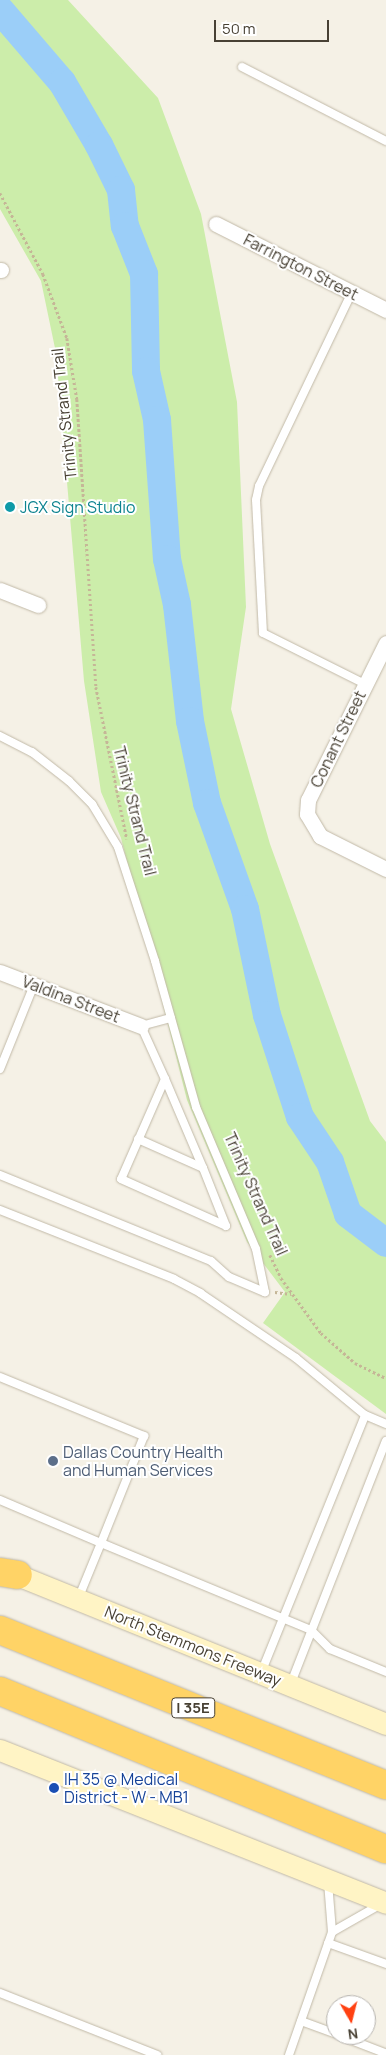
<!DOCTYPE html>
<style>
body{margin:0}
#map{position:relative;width:386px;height:2055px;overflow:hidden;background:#f5f1e6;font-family:Manrope,sans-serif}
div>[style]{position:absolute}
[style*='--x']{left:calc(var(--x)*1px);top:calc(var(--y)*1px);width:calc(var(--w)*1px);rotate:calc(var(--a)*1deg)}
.green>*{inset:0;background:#ccedaa}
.river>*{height:28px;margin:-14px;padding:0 14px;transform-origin:14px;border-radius:14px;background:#9bcef8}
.path>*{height:2.5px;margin-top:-1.25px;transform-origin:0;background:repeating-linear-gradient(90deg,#c5b697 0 2.5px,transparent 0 5px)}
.roads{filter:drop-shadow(0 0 1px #c1b9a7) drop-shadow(0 0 1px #c1b9a7)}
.service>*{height:8px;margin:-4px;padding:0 4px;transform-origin:4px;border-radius:4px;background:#fff}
.minor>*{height:15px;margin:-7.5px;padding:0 7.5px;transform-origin:7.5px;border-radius:7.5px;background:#fff}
.secondary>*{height:21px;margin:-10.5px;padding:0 10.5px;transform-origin:10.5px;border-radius:10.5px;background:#fff4c5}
.motorway>*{height:28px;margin:-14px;padding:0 14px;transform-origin:14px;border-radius:14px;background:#ffd366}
.dots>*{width:14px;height:14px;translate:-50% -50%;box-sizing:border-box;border:2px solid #fff;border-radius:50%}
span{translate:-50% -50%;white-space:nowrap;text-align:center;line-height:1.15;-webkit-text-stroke:4px #fff;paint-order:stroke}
.shield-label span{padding:1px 4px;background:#fff;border:1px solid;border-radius:4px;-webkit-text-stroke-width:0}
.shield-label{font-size:15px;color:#484134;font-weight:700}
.street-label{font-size:16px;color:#484134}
.culture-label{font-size:16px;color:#0d838f}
.left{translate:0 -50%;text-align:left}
.service-label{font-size:16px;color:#4e5e75}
.transit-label{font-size:16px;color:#164399}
.north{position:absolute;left:326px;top:1995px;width:50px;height:50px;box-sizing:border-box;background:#fff;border:1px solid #b6b3ae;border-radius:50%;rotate:172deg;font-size:14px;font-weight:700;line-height:20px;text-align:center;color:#484134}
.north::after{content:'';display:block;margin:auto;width:18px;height:22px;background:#ff4112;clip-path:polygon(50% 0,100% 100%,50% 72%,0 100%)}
.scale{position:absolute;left:214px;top:20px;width:115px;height:22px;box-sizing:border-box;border:2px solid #484134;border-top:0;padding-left:6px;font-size:15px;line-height:18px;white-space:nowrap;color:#484134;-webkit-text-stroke:4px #fff;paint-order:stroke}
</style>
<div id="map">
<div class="green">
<div style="clip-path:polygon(0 0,68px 0,158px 98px,201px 214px,237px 402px,246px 607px,231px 709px,270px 844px,370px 1121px,386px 1142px,386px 1414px,263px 1323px,285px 1292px,247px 1242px,187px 1100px,121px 838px,101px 792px,84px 681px,56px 353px,41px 281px,0 209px)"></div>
</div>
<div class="river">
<div style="--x:0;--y:10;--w:95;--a:49.3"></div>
<div style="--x:62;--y:82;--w:73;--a:59.6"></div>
<div style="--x:99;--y:145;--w:50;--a:63.9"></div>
<div style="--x:121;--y:190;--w:36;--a:84"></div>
<div style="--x:125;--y:226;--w:52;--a:68.4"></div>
<div style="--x:144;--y:274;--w:97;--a:88.8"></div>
<div style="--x:146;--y:371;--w:50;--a:77.3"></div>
<div style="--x:157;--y:420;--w:139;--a:85.9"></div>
<div style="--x:167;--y:559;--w:47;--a:77.7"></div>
<div style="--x:177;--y:605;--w:117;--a:83.6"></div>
<div style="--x:190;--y:721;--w:84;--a:78.3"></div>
<div style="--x:207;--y:803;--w:113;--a:70.3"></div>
<div style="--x:245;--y:909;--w:108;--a:78.3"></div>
<div style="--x:267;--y:1015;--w:107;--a:72.1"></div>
<div style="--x:300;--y:1117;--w:54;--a:56.3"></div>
<div style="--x:330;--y:1162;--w:55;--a:70.9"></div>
<div style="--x:348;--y:1214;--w:48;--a:37.3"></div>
</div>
<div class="path">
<div style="--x:0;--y:193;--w:92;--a:62"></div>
<div style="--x:43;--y:274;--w:68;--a:69.4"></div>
<div style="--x:67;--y:338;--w:62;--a:80.7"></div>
<div style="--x:77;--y:399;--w:289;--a:86.2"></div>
<div style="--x:96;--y:687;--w:155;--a:78.5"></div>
<div style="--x:270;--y:1255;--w:25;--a:64"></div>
<div style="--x:281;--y:1278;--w:68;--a:54"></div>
<div style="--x:321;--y:1333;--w:45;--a:41.4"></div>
<div style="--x:355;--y:1363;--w:34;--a:26"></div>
<div style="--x:275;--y:1292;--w:16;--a:7"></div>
</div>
<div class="roads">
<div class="service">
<div style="--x:242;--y:67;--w:162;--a:27.2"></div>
<div style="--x:352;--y:292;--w:215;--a:115.6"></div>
<div style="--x:259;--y:486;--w:14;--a:102"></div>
<div style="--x:256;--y:500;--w:133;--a:87"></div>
<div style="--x:263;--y:633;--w:114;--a:26.6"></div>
<div style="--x:0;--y:736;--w:36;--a:27"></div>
<div style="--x:32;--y:752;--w:47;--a:38.1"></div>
<div style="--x:69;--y:781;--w:33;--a:45"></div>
<div style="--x:92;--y:804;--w:50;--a:58.8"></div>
<div style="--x:118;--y:847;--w:120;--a:72"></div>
<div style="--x:155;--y:961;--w:152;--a:74.3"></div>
<div style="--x:196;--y:1107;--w:154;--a:67.1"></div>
<div style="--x:256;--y:1249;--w:44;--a:78.2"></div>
<div style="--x:0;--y:1069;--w:91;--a:-68"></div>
<div style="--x:165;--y:1079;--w:109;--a:113.7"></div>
<div style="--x:121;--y:1179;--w:115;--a:24.1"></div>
<div style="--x:226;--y:1226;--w:62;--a:-111.6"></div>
<div style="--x:203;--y:1168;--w:97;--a:-113.1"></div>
<div style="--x:165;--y:1079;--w:58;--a:-114.4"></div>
<div style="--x:141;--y:1026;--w:31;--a:-15"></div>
<div style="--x:138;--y:1139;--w:71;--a:24"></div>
<div style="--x:0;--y:1175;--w:228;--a:22.2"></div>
<div style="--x:211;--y:1261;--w:24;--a:42"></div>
<div style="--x:229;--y:1277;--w:39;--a:23"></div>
<div style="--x:0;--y:1210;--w:187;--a:21.6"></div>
<div style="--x:174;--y:1279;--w:30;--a:28"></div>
<div style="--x:200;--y:1293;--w:116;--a:34.1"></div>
<div style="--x:296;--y:1358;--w:89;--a:39.6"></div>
<div style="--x:365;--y:1415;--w:23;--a:23"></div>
<div style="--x:0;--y:1377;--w:156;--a:22.3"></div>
<div style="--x:144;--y:1436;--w:115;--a:111.9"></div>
<div style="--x:101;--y:1543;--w:227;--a:22.5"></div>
<div style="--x:311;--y:1630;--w:27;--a:45"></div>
<div style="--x:330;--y:1649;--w:61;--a:22.3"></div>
<div style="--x:0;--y:1500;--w:110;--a:23.1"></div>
<div style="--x:101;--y:1543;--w:61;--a:112.3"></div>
<div style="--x:261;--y:1673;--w:278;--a:-68"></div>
<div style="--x:291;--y:1683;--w:260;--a:-68.6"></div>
<div style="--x:328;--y:1882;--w:50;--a:85.4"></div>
<div style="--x:332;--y:1932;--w:56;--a:-29.7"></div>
<div style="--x:328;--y:1943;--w:62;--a:19.9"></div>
<div style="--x:0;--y:1993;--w:169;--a:21.5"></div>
<div style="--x:301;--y:2021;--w:37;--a:20"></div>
<div style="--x:338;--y:2035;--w:50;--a:21"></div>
<div style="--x:289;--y:2055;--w:130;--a:-70.7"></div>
</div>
<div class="minor">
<div style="--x:216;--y:224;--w:191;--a:26.8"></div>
<div style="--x:0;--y:270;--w:1;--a:0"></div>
<div style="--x:0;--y:590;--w:41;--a:21.5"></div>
<div style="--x:386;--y:643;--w:175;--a:116.4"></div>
<div style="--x:308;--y:800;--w:14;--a:94"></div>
<div style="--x:307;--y:814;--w:26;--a:59"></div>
<div style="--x:320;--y:836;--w:74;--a:26.6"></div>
<div style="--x:0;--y:972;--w:151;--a:21"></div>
</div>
<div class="secondary">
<div style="--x:5;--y:1570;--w:411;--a:22"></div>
<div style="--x:0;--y:1750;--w:415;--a:21.6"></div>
</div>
<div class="motorway">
<div style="--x:0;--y:1572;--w:18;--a:9"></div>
<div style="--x:0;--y:1630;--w:416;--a:21.9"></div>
<div style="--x:0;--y:1691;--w:417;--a:22.3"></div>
</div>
</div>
<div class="dots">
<div style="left:10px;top:507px;background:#0f9aa8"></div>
<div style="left:53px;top:1461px;background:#5c6f8a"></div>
<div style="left:54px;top:1788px;background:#1a4fb4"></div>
</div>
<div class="shield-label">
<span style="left:193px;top:1708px">I 35E</span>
</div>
<div class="street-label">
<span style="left:301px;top:267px;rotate:27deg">Farrington Street</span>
<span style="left:64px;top:414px;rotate:-96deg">Trinity Strand Trail</span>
<span style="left:338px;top:739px;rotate:-64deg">Conant Street</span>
<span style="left:135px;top:811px;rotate:76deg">Trinity Strand Trail</span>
<span style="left:71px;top:999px;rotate:21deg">Valdina Street</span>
<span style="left:256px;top:1194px;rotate:66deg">Trinity Strand Trail</span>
<span style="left:193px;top:1646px;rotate:22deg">North Stemmons Freeway</span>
</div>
<div class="culture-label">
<span class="left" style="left:20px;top:507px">JGX Sign Studio</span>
</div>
<div class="service-label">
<span class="left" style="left:63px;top:1461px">Dallas Country Health<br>and Human Services</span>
</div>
<div class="transit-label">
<span class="left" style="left:64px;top:1788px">IH 35 @ Medical<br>District - W - MB1</span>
</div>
<div class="north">N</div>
<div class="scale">50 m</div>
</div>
